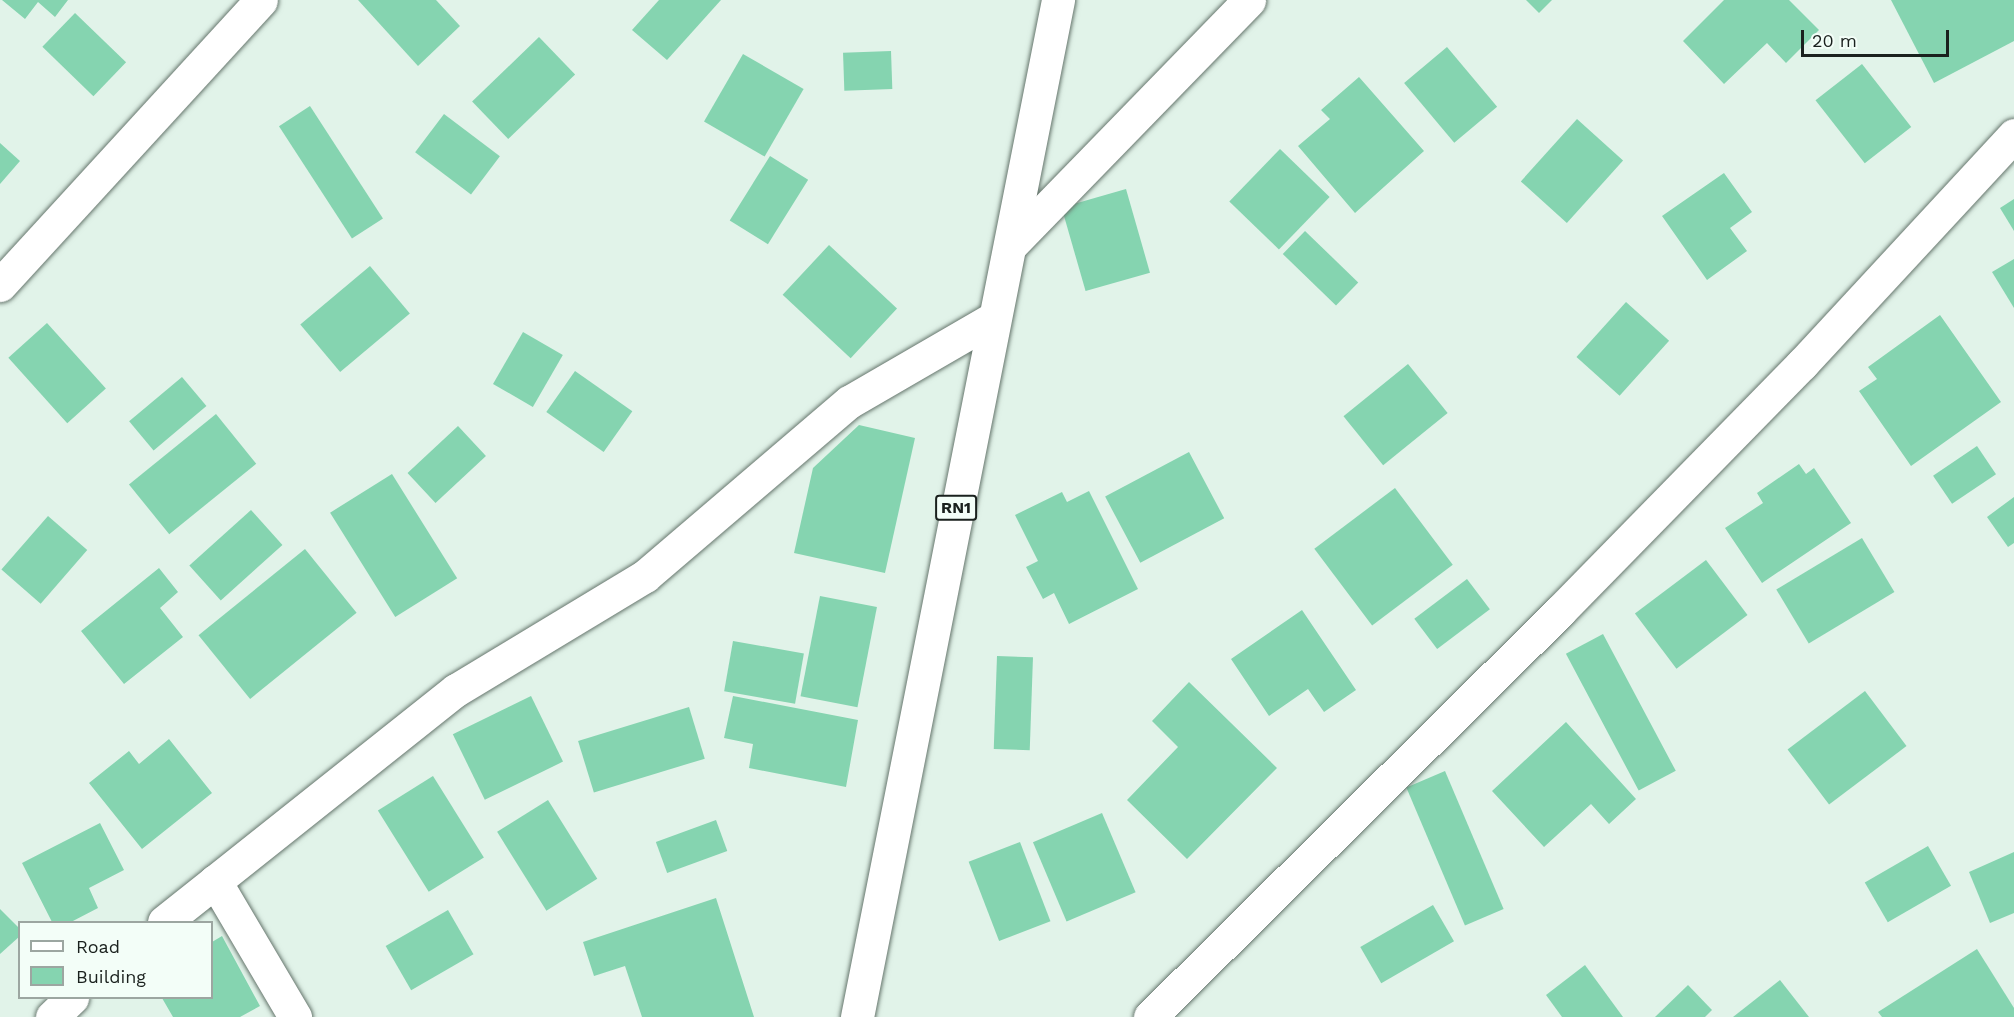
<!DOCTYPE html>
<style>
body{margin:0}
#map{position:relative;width:2014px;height:1017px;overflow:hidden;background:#e1f3e9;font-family:"Work Sans",sans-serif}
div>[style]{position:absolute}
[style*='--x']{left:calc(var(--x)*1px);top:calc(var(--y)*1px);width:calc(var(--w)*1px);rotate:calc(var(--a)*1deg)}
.building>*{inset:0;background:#85d4b0;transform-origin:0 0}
.roads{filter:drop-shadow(0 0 2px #66766d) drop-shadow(0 0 2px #66766d)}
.street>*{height:33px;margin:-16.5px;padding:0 16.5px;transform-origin:16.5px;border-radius:16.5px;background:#fff}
.highway>*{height:33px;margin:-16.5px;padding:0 16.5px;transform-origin:16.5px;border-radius:16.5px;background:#fff}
span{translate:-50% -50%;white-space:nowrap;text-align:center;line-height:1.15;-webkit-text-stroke:4.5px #f3fef8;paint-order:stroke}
.shield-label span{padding:2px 4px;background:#f3fef8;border:2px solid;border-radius:4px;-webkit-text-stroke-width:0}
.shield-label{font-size:16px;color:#1a211e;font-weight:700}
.legend{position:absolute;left:18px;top:921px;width:195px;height:78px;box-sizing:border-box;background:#f3fef8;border:2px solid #9ca6a1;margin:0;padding:8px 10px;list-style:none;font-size:18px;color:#1a211e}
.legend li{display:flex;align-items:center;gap:12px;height:30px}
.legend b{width:30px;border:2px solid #9ca6a1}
.scale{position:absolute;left:1801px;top:30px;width:148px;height:27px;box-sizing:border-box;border:3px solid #1a211e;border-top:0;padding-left:8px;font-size:18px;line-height:21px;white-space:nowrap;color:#1a211e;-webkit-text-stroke:4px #f3fef8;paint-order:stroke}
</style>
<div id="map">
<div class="building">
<div style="clip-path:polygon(2px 0,68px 0,55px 17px,38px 2px,25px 19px)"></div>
<div style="clip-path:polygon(358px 0,436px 0,460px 26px,418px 66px)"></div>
<div style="clip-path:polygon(659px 0,721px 0,667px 60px,632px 30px)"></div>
<div style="clip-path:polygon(1526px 0,1552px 0,1539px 13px)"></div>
<div style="clip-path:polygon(1724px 0,1789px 0,1819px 30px,1786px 63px,1767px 43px,1724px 84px,1683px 41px)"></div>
<div style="clip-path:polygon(1891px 0,2014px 0,2014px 41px,1934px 83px)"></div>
<div style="left:75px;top:13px;width:71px;height:47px;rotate:44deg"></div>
<div style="left:539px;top:37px;width:52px;height:93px;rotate:46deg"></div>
<div style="left:1447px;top:47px;width:78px;height:56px;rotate:50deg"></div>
<div style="left:891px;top:51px;width:38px;height:48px;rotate:88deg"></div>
<div style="left:743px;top:54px;width:70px;height:78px;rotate:30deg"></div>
<div style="left:1862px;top:64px;width:80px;height:59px;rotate:52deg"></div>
<div style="clip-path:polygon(1359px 77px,1424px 151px,1355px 213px,1298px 146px,1330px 119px,1321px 110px)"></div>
<div style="left:310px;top:106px;width:134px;height:37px;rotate:57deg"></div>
<div style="left:444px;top:114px;width:70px;height:48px;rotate:37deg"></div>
<div style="left:1577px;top:119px;width:62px;height:84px;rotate:42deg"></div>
<div style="clip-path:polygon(0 143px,20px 161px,0 184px)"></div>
<div style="left:1280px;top:149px;width:69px;height:73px;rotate:44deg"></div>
<div style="left:770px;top:156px;width:45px;height:76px;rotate:32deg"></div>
<div style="clip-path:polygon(1724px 173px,1752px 212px,1730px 228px,1747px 251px,1707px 280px,1662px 216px)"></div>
<div style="left:1126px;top:189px;width:87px;height:67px;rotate:74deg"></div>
<div style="clip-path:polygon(2014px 199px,2014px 231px,2000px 208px)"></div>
<div style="left:1305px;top:231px;width:74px;height:32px;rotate:44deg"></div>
<div style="left:829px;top:245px;width:93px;height:68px;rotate:43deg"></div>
<div style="clip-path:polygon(2014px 259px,2014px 308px,1992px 272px)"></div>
<div style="left:370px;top:266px;width:62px;height:91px;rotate:50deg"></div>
<div style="left:1626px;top:302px;width:58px;height:74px;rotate:42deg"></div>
<div style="clip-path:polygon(1940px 315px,2001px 402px,1911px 466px,1859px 391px,1877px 379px,1868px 367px)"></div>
<div style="left:47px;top:323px;width:88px;height:52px;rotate:48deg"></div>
<div style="left:523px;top:332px;width:46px;height:60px;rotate:30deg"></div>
<div style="left:1408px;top:364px;width:63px;height:83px;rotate:51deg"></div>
<div style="left:575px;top:371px;width:70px;height:50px;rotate:35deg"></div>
<div style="left:182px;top:377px;width:38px;height:69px;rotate:50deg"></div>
<div style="left:216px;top:414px;width:64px;height:112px;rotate:51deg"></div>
<div style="clip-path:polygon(859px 425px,915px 438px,885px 573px,794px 553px,813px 468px)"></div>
<div style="left:458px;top:426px;width:41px;height:69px;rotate:47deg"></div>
<div style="left:1977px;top:446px;width:34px;height:53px;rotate:56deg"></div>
<div style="left:1189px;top:452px;width:75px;height:95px;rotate:62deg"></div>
<div style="clip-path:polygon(1799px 464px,1806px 474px,1814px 468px,1851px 523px,1762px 583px,1725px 528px,1763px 503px,1757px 493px)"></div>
<div style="left:392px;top:474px;width:123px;height:73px;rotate:58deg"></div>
<div style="left:1395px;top:488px;width:96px;height:101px;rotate:53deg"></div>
<div style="clip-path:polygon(1089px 491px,1138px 589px,1069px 624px,1054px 593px,1043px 599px,1026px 567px,1038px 561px,1015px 515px,1062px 492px,1067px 502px)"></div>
<div style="clip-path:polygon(2014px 497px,2014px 543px,2008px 547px,1987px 517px)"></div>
<div style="left:251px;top:510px;width:47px;height:83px;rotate:48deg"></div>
<div style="left:48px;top:516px;width:52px;height:71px;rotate:41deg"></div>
<div style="left:1862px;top:538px;width:63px;height:100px;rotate:59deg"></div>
<div style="left:305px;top:549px;width:82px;height:137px;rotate:51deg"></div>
<div style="left:1706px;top:560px;width:69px;height:89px;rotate:53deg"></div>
<div style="clip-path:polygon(159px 568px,178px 592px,160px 608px,183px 637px,124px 684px,81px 631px)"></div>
<div style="left:1467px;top:579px;width:38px;height:66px;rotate:53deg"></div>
<div style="left:820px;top:596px;width:58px;height:102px;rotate:11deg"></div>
<div style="clip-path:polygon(1302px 610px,1356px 690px,1324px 712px,1308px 689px,1269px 716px,1231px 659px)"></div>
<div style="left:1603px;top:634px;width:155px;height:42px;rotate:62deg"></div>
<div style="left:733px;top:641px;width:72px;height:51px;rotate:10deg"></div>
<div style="left:997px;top:656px;width:36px;height:93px;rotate:2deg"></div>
<div style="clip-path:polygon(1189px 682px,1277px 768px,1187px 859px,1127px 800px,1178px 747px,1152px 721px)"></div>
<div style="left:1865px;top:691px;width:69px;height:97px;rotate:53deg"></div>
<div style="left:531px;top:696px;width:73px;height:87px;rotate:64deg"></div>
<div style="clip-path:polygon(733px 696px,858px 720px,846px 787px,749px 768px,753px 744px,724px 738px)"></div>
<div style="left:689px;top:707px;width:54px;height:116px;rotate:73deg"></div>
<div style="clip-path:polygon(1566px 722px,1636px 799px,1609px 824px,1591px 804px,1544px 847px,1492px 791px)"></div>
<div style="clip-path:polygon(169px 739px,212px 793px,142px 849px,89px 783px,129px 751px,139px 764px)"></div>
<div style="left:1445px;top:771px;width:150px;height:42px;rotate:67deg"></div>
<div style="left:433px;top:776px;width:96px;height:65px;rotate:58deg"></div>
<div style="left:548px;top:800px;width:93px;height:60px;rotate:58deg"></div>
<div style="left:1102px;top:813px;width:86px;height:75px;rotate:67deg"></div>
<div style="left:716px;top:820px;width:33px;height:64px;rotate:70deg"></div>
<div style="clip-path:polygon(100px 823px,124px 870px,89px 888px,98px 908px,71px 922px,52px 922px,22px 863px)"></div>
<div style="left:1020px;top:842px;width:85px;height:55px;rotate:69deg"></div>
<div style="left:1928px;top:846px;width:46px;height:73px;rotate:60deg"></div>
<div style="clip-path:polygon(2014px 852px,2014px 913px,1990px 923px,1969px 872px)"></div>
<div style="clip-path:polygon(716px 898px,754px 1017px,642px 1017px,625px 966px,594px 976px,583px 942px)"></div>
<div style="left:1433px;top:905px;width:42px;height:84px;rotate:60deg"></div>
<div style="clip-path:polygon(0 909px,20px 929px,20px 936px,0 954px)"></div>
<div style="left:448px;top:910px;width:51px;height:72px;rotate:60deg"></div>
<div style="clip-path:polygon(222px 936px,260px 1006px,240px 1017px,173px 1017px,162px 998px,212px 998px,212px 942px)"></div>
<div style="clip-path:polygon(1977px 949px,2014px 1008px,2014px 1017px,1882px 1017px,1878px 1012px)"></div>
<div style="clip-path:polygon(1585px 965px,1623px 1017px,1562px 1017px,1546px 995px)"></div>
<div style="clip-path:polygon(1780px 980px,1809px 1017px,1733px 1017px)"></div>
<div style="clip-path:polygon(1688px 985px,1712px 1010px,1705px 1017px,1655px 1017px)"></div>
</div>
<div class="roads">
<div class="street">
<div style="--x:1012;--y:244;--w:340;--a:-45.8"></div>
<div style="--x:0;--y:285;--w:386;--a:-47.5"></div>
<div style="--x:215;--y:881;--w:158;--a:59.5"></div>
<div style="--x:164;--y:922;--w:373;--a:-38.5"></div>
<div style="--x:456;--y:690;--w:221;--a:-31.1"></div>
<div style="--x:645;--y:576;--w:268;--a:-40.5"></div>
<div style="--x:849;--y:402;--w:168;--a:-30.1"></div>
<div style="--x:52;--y:1017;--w:28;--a:-44"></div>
<div style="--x:1150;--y:1017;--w:577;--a:-44.72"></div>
<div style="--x:1560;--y:611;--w:346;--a:-45.6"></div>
<div style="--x:1802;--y:364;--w:312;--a:-47.2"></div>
</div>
<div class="highway">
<div style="--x:857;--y:1017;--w:1037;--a:-78.82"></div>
</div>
</div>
<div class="shield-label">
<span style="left:956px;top:508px">RN1</span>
</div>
<ul class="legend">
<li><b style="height:8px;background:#fff"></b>Road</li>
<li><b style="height:16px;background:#85d4b0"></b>Building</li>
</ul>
<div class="scale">20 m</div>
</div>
